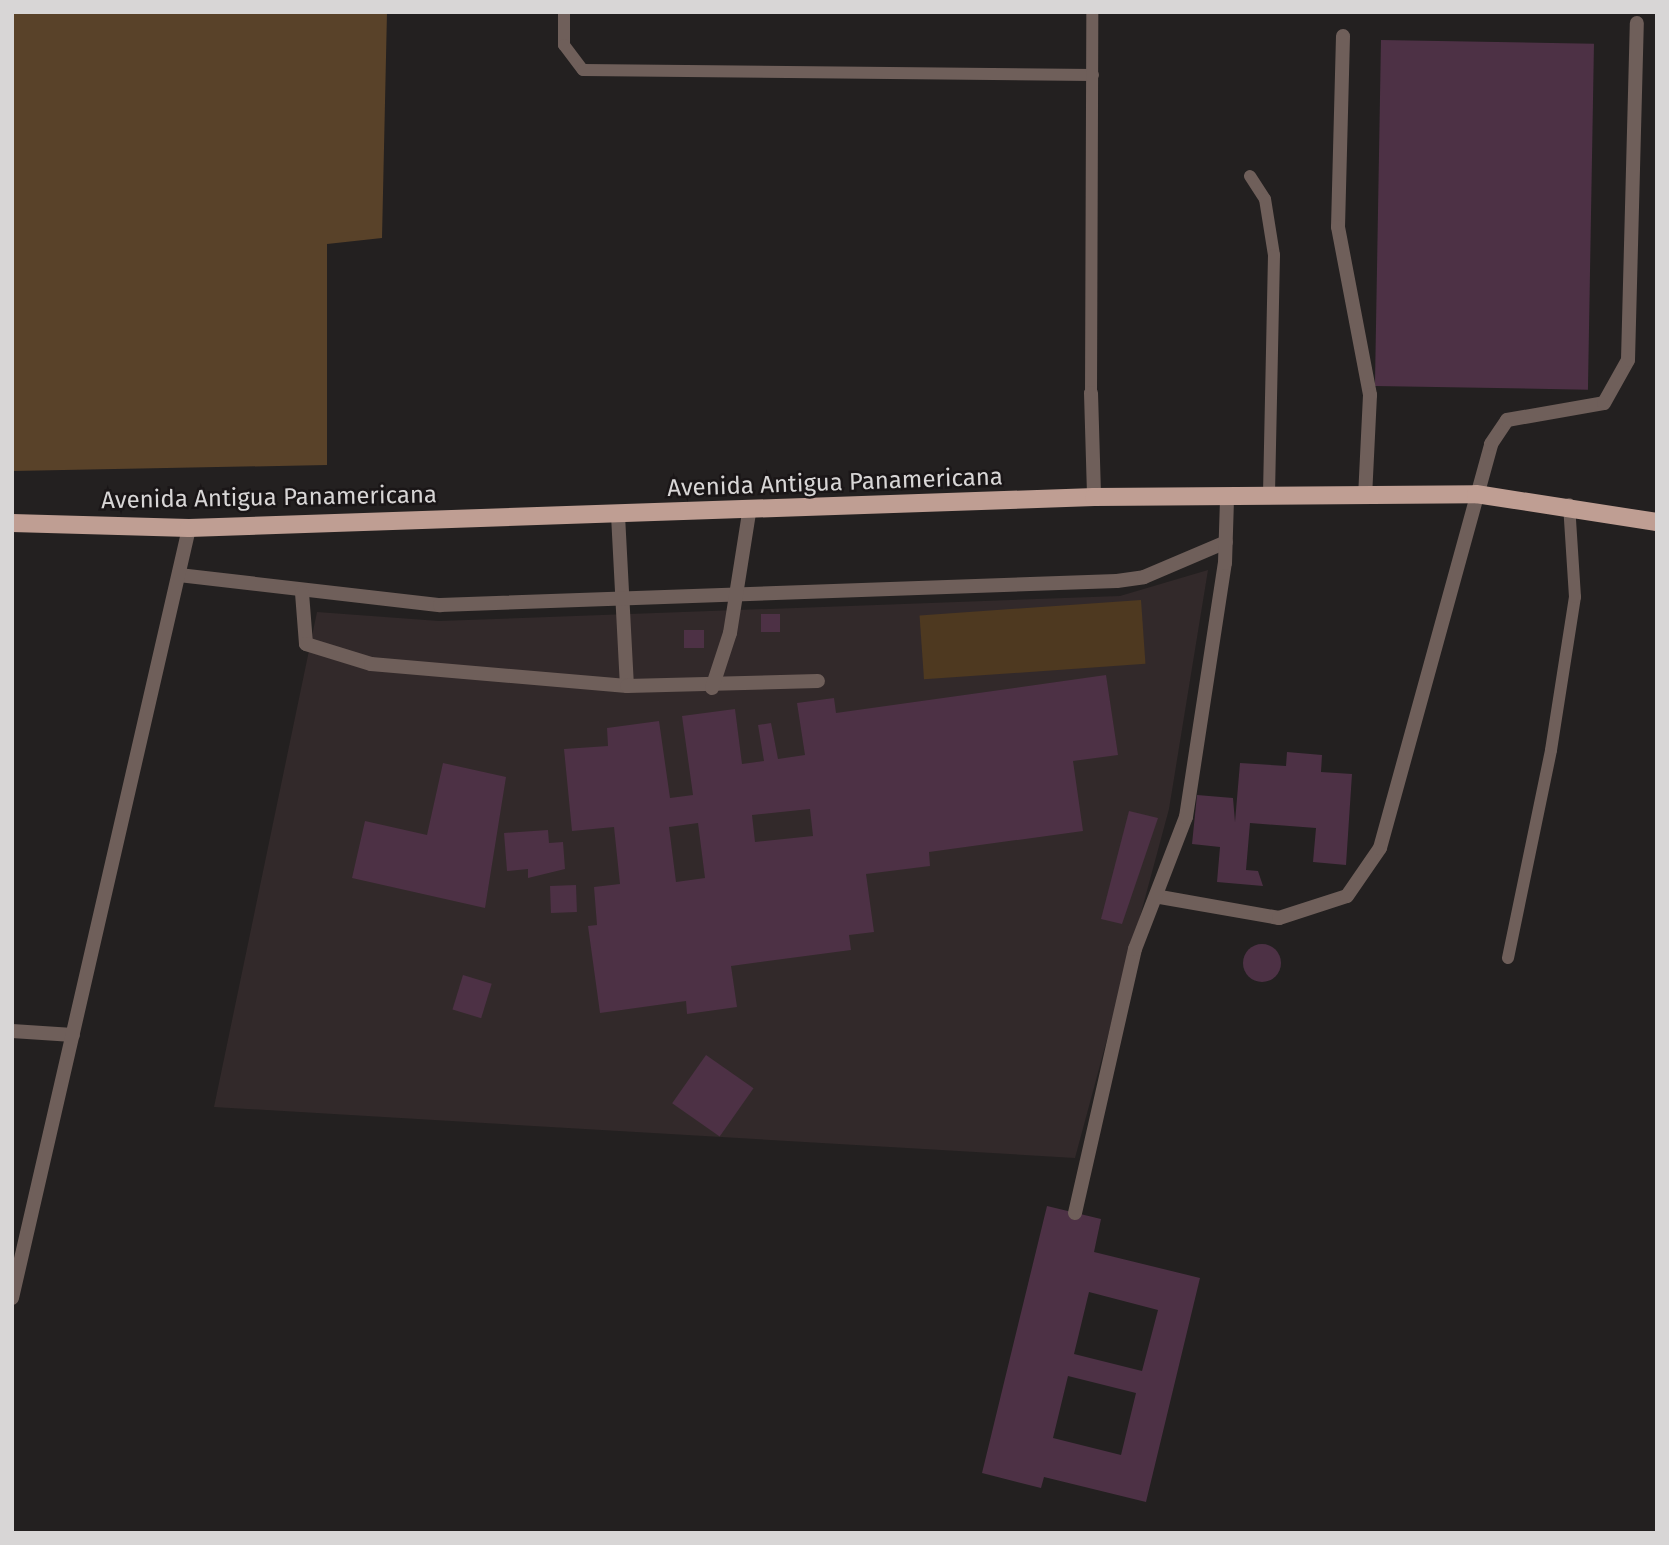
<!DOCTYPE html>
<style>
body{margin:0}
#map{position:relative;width:1669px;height:1545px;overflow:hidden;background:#232020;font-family:"Fira Sans",sans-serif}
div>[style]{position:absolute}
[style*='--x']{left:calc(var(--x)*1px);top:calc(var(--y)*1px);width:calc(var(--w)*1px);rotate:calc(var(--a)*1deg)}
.built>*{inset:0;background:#32292a}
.green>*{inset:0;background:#4e3920;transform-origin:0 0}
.forest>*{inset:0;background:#594229}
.building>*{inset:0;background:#4d3145;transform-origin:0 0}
.round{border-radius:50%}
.lane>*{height:12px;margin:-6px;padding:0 6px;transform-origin:6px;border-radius:6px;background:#6f5f5a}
.street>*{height:14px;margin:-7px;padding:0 7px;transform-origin:7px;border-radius:7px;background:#6f5f5a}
.primary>*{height:18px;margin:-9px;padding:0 9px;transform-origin:9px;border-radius:9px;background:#bf9e93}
span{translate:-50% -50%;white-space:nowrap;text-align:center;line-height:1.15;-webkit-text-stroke:5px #1a1617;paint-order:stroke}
.street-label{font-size:24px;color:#d8d6d6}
.frame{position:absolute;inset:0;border:14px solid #d8d6d6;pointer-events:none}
</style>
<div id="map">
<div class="built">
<div style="clip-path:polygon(1208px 570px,1169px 809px,1075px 1158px,214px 1107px,317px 612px,439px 621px,1120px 596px)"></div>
</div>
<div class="green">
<div style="left:1141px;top:600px;width:64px;height:222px;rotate:86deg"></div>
</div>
<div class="forest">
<div style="clip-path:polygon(12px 12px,387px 12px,382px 238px,327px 244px,327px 465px,12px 471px)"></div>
</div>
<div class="building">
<div style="left:1381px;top:40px;width:213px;height:346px;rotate:1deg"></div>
<div style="left:761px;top:614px;width:19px;height:18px"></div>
<div style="left:684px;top:630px;width:20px;height:18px"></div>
<div style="clip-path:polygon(evenodd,1106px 675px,1118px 755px,1073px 761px,1083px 831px,929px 852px,930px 866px,866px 874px,874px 932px,849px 935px,851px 950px,731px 966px,737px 1007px,687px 1014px,686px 1001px,600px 1013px,588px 926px,597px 925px,594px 887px,620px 884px,614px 827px,572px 831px,564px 749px,608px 746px,607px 728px,659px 721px,670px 798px,693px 795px,682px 716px,735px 709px,742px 764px,764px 761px,758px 725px,771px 723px,778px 759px,805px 755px,797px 703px,834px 698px,836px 713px,1106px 675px,810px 809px,813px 836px,755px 842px,752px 815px,810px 809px,1106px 675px,698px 823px,705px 878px,676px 882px,669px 827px,698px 823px)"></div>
<div style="clip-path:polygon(1287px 752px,1322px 755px,1321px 772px,1352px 774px,1346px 865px,1313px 862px,1316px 828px,1250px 823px,1246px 870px,1258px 871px,1263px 886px,1217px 882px,1220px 847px,1192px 844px,1197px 795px,1233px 798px,1235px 822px,1240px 763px,1286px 766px)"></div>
<div style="clip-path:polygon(443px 763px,506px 777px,485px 908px,352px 878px,365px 821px,427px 835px)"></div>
<div style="clip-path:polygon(1129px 811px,1158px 818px,1122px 924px,1101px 919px)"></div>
<div style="clip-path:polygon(548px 830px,549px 843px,563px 842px,565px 869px,528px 878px,528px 869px,507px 871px,504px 833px)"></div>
<div style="left:576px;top:885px;width:27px;height:26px;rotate:88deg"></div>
<div class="round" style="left:1243px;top:944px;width:38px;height:38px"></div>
<div style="left:463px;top:975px;width:30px;height:36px;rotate:17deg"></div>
<div style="left:706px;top:1055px;width:58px;height:59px;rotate:35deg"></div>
<div style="clip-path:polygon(evenodd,1047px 1206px,1101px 1219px,1094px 1252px,1200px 1278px,1146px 1502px,1044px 1477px,1041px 1488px,982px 1473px,1047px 1206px,1089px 1292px,1158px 1310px,1142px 1371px,1074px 1354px,1089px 1292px,1047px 1206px,1068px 1376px,1136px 1393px,1121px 1455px,1053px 1438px,1068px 1376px)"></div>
</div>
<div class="lane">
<div style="--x:564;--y:12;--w:33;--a:90"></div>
<div style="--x:564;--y:45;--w:31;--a:53"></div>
<div style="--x:583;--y:70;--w:510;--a:0.56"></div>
<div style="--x:1250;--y:176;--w:27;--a:57"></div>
<div style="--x:1265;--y:199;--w:57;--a:80.9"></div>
<div style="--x:1274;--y:255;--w:243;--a:91.2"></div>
<div style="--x:1091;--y:393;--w:381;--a:-89.8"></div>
<div style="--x:1508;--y:958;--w:212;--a:-78.3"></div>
<div style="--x:1551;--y:750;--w:155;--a:-81.1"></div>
<div style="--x:1575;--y:597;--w:93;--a:-93.7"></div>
</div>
<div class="street">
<div style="--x:1343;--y:36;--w:191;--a:91.5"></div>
<div style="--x:1338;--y:227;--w:171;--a:79.2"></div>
<div style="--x:1370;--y:395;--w:102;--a:92.8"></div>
<div style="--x:1091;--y:393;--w:104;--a:88.3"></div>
<div style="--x:618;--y:515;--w:171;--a:87"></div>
<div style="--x:179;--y:575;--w:263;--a:6.6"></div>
<div style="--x:440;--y:605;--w:677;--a:-2.03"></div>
<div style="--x:1117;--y:581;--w:27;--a:-8"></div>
<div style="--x:1144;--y:577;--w:89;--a:-23.1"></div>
<div style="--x:302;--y:593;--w:51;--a:85.5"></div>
<div style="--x:306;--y:644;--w:68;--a:17.1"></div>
<div style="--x:371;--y:664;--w:257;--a:4.9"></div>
<div style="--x:627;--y:686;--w:191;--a:-1.5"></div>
<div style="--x:712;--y:688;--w:58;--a:-71.9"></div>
<div style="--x:730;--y:633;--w:121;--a:-81"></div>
<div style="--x:1160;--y:897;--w:121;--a:10"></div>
<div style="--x:1279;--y:918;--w:71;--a:-17.9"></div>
<div style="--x:1347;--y:896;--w:58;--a:-55.5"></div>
<div style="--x:1380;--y:848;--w:419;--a:-74.6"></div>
<div style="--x:1491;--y:444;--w:29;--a:-56"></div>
<div style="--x:1507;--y:420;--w:98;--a:-9.9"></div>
<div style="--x:1604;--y:403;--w:49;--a:-60.8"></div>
<div style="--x:1628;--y:360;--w:337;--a:-88.5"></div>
<div style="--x:12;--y:1031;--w:61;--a:3.8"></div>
<div style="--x:1075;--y:1213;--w:271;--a:-77.2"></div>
<div style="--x:1135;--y:949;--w:142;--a:-68.9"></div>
<div style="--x:1186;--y:817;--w:257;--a:-81.3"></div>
<div style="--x:1225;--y:563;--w:65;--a:-88.2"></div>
<div style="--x:12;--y:1298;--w:790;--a:-77.05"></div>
</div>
<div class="primary">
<div style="--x:12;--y:523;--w:177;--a:1.6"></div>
<div style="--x:189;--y:528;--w:906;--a:-1.96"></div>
<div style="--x:1094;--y:497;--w:382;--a:-0.4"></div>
<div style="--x:1476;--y:494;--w:183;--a:8.8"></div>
</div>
<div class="street-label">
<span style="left:835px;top:483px;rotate:-2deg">Avenida Antigua Panamericana</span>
<span style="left:269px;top:498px;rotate:-1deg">Avenida Antigua Panamericana</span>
</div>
<div class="frame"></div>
</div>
